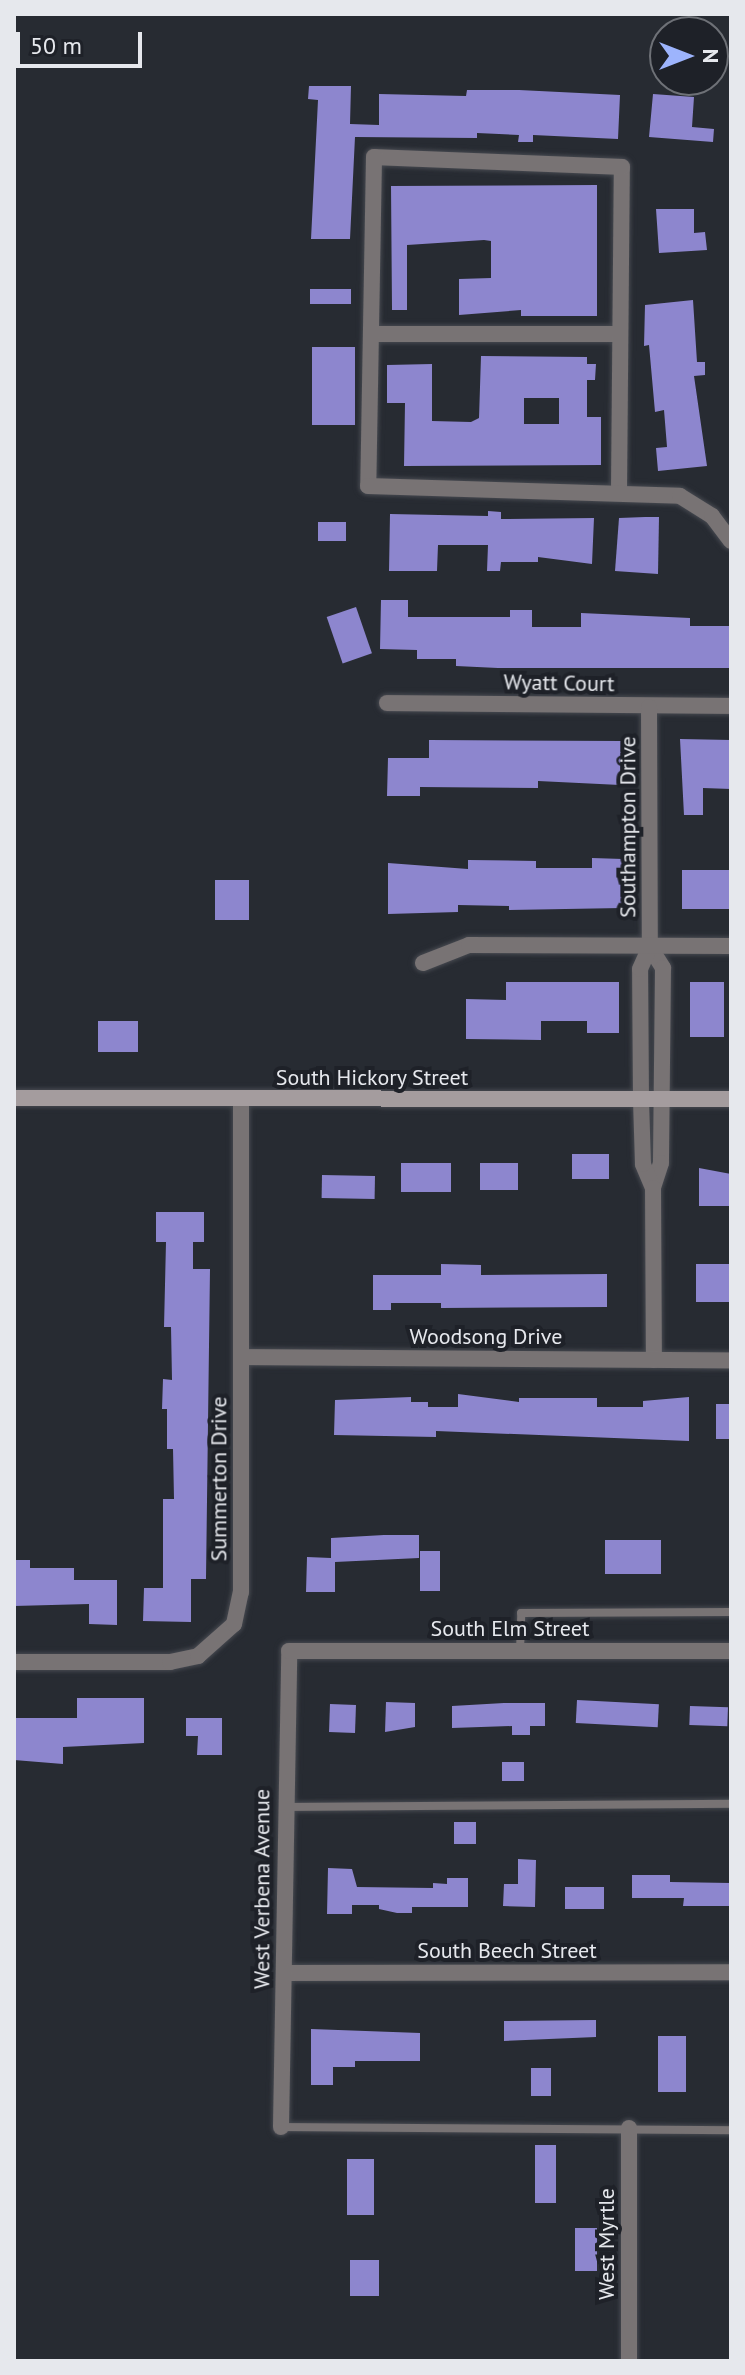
<!DOCTYPE html>
<style>
body{margin:0}
#map{position:relative;width:745px;height:2375px;overflow:hidden;background:#272b32;font-family:"PT Sans",sans-serif}
div>[style]{position:absolute}
[style*='--x']{left:calc(var(--x)*1px);top:calc(var(--y)*1px);width:calc(var(--w)*1px);rotate:calc(var(--a)*1deg)}
.building>*{inset:0;background:#8d86ce;transform-origin:0 0}
.roads{filter:drop-shadow(0 0 2px #464950) drop-shadow(0 0 2px #464950)}
.lane>*{height:8px;margin:-4px;padding:0 4px;transform-origin:4px;border-radius:4px;background:#787374}
.street>*{height:16px;margin:-8px;padding:0 8px;transform-origin:8px;border-radius:8px;background:#787374}
.secondary>*{height:16px;margin:-8px;padding:0 8px;transform-origin:8px;border-radius:8px;background:#a49c9e}
span{translate:-50% -50%;white-space:nowrap;text-align:center;line-height:1.15;-webkit-text-stroke:8px #1e2128;paint-order:stroke}
.street-label{font-size:22px;color:#e6e8ed}
.frame{position:absolute;inset:0;border:16px solid #e6e8ed;pointer-events:none}
.north{position:absolute;left:649px;top:16px;width:80px;height:80px;box-sizing:border-box;background:#1e2128;border:2px solid #6e7177;border-radius:50%;rotate:90deg;font-size:22px;font-weight:700;line-height:32px;text-align:center;color:#e6e8ed}
.north::after{content:'';display:block;margin:auto;width:28px;height:36px;background:#9db4fd;clip-path:polygon(50% 0,100% 100%,50% 72%,0 100%)}
.scale{position:absolute;left:16px;top:32px;width:126px;height:36px;box-sizing:border-box;border:4px solid #e6e8ed;border-top:0;padding-left:10px;font-size:24px;line-height:28px;white-space:nowrap;color:#e6e8ed;-webkit-text-stroke:6px #1e2128;paint-order:stroke}
</style>
<div id="map">
<div class="building">
<div style="clip-path:polygon(309px 86px,351px 86px,350px 124px,379px 125px,379px 94px,466px 96px,467px 90px,519px 90px,620px 95px,618px 139px,533px 135px,533px 142px,518px 142px,519px 135px,477px 133px,477px 138px,355px 137px,350px 239px,311px 239px,318px 100px,308px 99px)"></div>
<div style="clip-path:polygon(653px 94px,694px 97px,692px 127px,714px 129px,713px 142px,649px 137px)"></div>
<div style="clip-path:polygon(597px 185px,597px 316px,521px 316px,521px 310px,459px 315px,459px 279px,491px 278px,491px 241px,484px 240px,407px 245px,407px 310px,392px 310px,391px 186px)"></div>
<div style="clip-path:polygon(656px 209px,694px 209px,694px 233px,705px 232px,707px 250px,659px 253px)"></div>
<div style="left:310px;top:289px;width:41px;height:15px"></div>
<div style="clip-path:polygon(693px 300px,697px 362px,705px 362px,705px 375px,694px 376px,707px 466px,658px 471px,656px 448px,667px 447px,664px 410px,655px 412px,649px 345px,644px 346px,645px 305px)"></div>
<div style="left:312px;top:347px;width:43px;height:78px"></div>
<div style="clip-path:polygon(evenodd,481px 356px,587px 357px,587px 364px,596px 364px,595px 380px,587px 380px,587px 417px,601px 417px,601px 465px,404px 466px,405px 403px,387px 403px,387px 365px,432px 364px,432px 421px,471px 422px,479px 418px,481px 356px,524px 398px,559px 398px,559px 424px,524px 424px,524px 398px)"></div>
<div style="clip-path:polygon(488px 511px,501px 512px,501px 519px,594px 518px,592px 564px,538px 557px,538px 562px,501px 562px,500px 571px,487px 571px,488px 545px,438px 545px,437px 571px,389px 571px,390px 514px,488px 516px)"></div>
<div style="clip-path:polygon(645px 517px,659px 517px,658px 574px,615px 571px,619px 518px)"></div>
<div style="left:346px;top:522px;width:19px;height:28px;rotate:90deg"></div>
<div style="clip-path:polygon(381px 600px,408px 600px,408px 617px,510px 617px,510px 610px,532px 610px,532px 627px,581px 627px,581px 613px,690px 618px,690px 626px,731px 626px,731px 668px,498px 668px,456px 666px,456px 659px,417px 659px,417px 650px,380px 649px)"></div>
<div style="left:356px;top:607px;width:49px;height:31px;rotate:71deg"></div>
<div style="clip-path:polygon(680px 739px,731px 740px,731px 789px,703px 788px,703px 815px,684px 815px)"></div>
<div style="clip-path:polygon(429px 740px,621px 741px,620px 785px,538px 781px,538px 788px,420px 787px,420px 796px,387px 796px,388px 758px,429px 758px)"></div>
<div style="clip-path:polygon(592px 858px,623px 859px,622px 908px,509px 910px,509px 906px,458px 905px,458px 912px,388px 914px,388px 863px,468px 869px,468px 860px,536px 861px,536px 868px,592px 868px)"></div>
<div style="left:682px;top:870px;width:49px;height:39px"></div>
<div style="left:215px;top:880px;width:34px;height:40px"></div>
<div style="clip-path:polygon(506px 982px,619px 982px,619px 1033px,587px 1033px,587px 1021px,541px 1021px,541px 1040px,466px 1039px,466px 999px,506px 1000px)"></div>
<div style="left:690px;top:982px;width:34px;height:55px"></div>
<div style="left:98px;top:1021px;width:40px;height:31px"></div>
<div style="left:572px;top:1154px;width:37px;height:25px"></div>
<div style="left:401px;top:1163px;width:50px;height:29px"></div>
<div style="left:518px;top:1163px;width:27px;height:38px;rotate:90deg"></div>
<div style="clip-path:polygon(699px 1168px,731px 1174px,731px 1206px,699px 1206px)"></div>
<div style="left:322px;top:1175px;width:53px;height:23px;rotate:1deg"></div>
<div style="clip-path:polygon(156px 1212px,204px 1212px,204px 1242px,193px 1242px,193px 1269px,210px 1269px,206px 1579px,191px 1579px,191px 1622px,143px 1621px,144px 1588px,163px 1588px,163px 1499px,174px 1499px,173px 1449px,167px 1449px,167px 1409px,162px 1409px,163px 1379px,172px 1380px,171px 1327px,164px 1327px,166px 1242px,156px 1242px)"></div>
<div style="clip-path:polygon(441px 1264px,481px 1265px,481px 1275px,607px 1274px,607px 1307px,441px 1308px,441px 1303px,391px 1303px,391px 1310px,373px 1310px,373px 1275px,441px 1275px)"></div>
<div style="left:696px;top:1264px;width:35px;height:38px"></div>
<div style="clip-path:polygon(458px 1394px,519px 1402px,519px 1398px,597px 1398px,597px 1407px,643px 1407px,643px 1401px,689px 1397px,689px 1441px,436px 1431px,436px 1437px,334px 1435px,335px 1400px,411px 1397px,411px 1402px,428px 1402px,428px 1407px,458px 1407px)"></div>
<div style="left:716px;top:1404px;width:15px;height:35px"></div>
<div style="clip-path:polygon(384px 1535px,419px 1535px,419px 1558px,335px 1562px,335px 1592px,306px 1592px,307px 1557px,331px 1558px,331px 1538px)"></div>
<div style="left:605px;top:1540px;width:56px;height:34px"></div>
<div style="left:420px;top:1551px;width:20px;height:40px"></div>
<div style="clip-path:polygon(14px 1560px,30px 1560px,30px 1568px,74px 1568px,74px 1580px,117px 1580px,117px 1625px,89px 1624px,89px 1604px,14px 1606px)"></div>
<div style="clip-path:polygon(77px 1698px,144px 1698px,144px 1743px,63px 1747px,63px 1764px,14px 1760px,14px 1718px,77px 1718px)"></div>
<div style="left:577px;top:1700px;width:82px;height:23px;rotate:3deg"></div>
<div style="clip-path:polygon(386px 1702px,415px 1703px,415px 1727px,385px 1732px)"></div>
<div style="clip-path:polygon(504px 1703px,545px 1703px,545px 1726px,530px 1726px,530px 1735px,512px 1735px,512px 1726px,452px 1728px,452px 1706px)"></div>
<div style="left:330px;top:1704px;width:26px;height:28px;rotate:2deg"></div>
<div style="left:690px;top:1706px;width:38px;height:19px;rotate:2deg"></div>
<div style="clip-path:polygon(186px 1718px,222px 1718px,222px 1755px,197px 1755px,198px 1736px,186px 1736px)"></div>
<div style="left:502px;top:1762px;width:22px;height:19px"></div>
<div style="left:454px;top:1822px;width:22px;height:22px"></div>
<div style="clip-path:polygon(518px 1859px,536px 1860px,535px 1907px,503px 1906px,504px 1884px,518px 1884px)"></div>
<div style="clip-path:polygon(328px 1868px,352px 1869px,357px 1887px,433px 1888px,433px 1883px,447px 1884px,447px 1878px,468px 1878px,468px 1907px,412px 1907px,412px 1913px,397px 1913px,379px 1909px,379px 1905px,352px 1905px,352px 1914px,327px 1914px)"></div>
<div style="clip-path:polygon(632px 1875px,670px 1875px,670px 1882px,731px 1883px,731px 1906px,683px 1906px,684px 1898px,632px 1898px)"></div>
<div style="left:565px;top:1887px;width:39px;height:22px"></div>
<div style="clip-path:polygon(596px 2020px,596px 2037px,504px 2041px,504px 2021px)"></div>
<div style="clip-path:polygon(311px 2029px,420px 2033px,420px 2061px,355px 2061px,355px 2067px,333px 2067px,333px 2085px,311px 2085px)"></div>
<div style="left:658px;top:2036px;width:28px;height:56px"></div>
<div style="left:551px;top:2068px;width:28px;height:20px;rotate:90deg"></div>
<div style="left:535px;top:2145px;width:21px;height:58px"></div>
<div style="left:374px;top:2159px;width:56px;height:27px;rotate:90deg"></div>
<div style="left:575px;top:2228px;width:22px;height:43px"></div>
<div style="left:350px;top:2260px;width:29px;height:36px"></div>
</div>
<div class="roads">
<div class="lane">
<div style="--x:520;--y:1651;--w:38;--a:-88"></div>
<div style="--x:521;--y:1613;--w:210;--a:-0.3"></div>
<div style="--x:285;--y:1807;--w:446;--a:-0.4"></div>
<div style="--x:281;--y:2127;--w:450;--a:0.4"></div>
</div>
<div class="street">
<div style="--x:373;--y:334;--w:246;--a:0"></div>
<div style="--x:619;--y:491;--w:324;--a:-89.5"></div>
<div style="--x:622;--y:167;--w:248;--a:-177.7"></div>
<div style="--x:374;--y:157;--w:329;--a:91"></div>
<div style="--x:368;--y:486;--w:312;--a:1.8"></div>
<div style="--x:680;--y:496;--w:38;--a:32"></div>
<div style="--x:712;--y:516;--w:31;--a:53"></div>
<div style="--x:387;--y:703;--w:344;--a:0.5"></div>
<div style="--x:649;--y:707;--w:240;--a:89.8"></div>
<div style="--x:650;--y:947;--w:25;--a:58"></div>
<div style="--x:663;--y:968;--w:195;--a:90.6"></div>
<div style="--x:661;--y:1163;--w:26;--a:108"></div>
<div style="--x:653;--y:1188;--w:26;--a:-113"></div>
<div style="--x:643;--y:1164;--w:64;--a:-91.8"></div>
<div style="--x:641;--y:1100;--w:131;--a:-90.4"></div>
<div style="--x:640;--y:969;--w:24;--a:-66"></div>
<div style="--x:423;--y:963;--w:49;--a:-21.4"></div>
<div style="--x:469;--y:945;--w:262;--a:0.2"></div>
<div style="--x:653;--y:1188;--w:172;--a:89.7"></div>
<div style="--x:242;--y:1357;--w:489;--a:0.4"></div>
<div style="--x:14;--y:1662;--w:156;--a:0"></div>
<div style="--x:170;--y:1662;--w:29;--a:-12"></div>
<div style="--x:198;--y:1656;--w:48;--a:-41.6"></div>
<div style="--x:234;--y:1624;--w:33;--a:-78"></div>
<div style="--x:241;--y:1592;--w:492;--a:-90"></div>
<div style="--x:284;--y:1973;--w:447;--a:-0.1"></div>
<div style="--x:281;--y:2127;--w:476;--a:-89"></div>
<div style="--x:289;--y:1651;--w:442;--a:0"></div>
<div style="--x:629;--y:2361;--w:233;--a:-90"></div>
</div>
<div class="secondary">
<div style="--x:14;--y:1098;--w:717;--a:0.08"></div>
</div>
</div>
<div class="street-label">
<span style="left:559px;top:683px;rotate:1deg">Wyatt Court</span>
<span style="left:628px;top:827px;rotate:-90deg">Southampton Drive</span>
<span style="left:372px;top:1078px">South Hickory Street</span>
<span style="left:486px;top:1337px">Woodsong Drive</span>
<span style="left:219px;top:1479px;rotate:-90deg">Summerton Drive</span>
<span style="left:510px;top:1629px">South Elm Street</span>
<span style="left:262px;top:1889px;rotate:-90deg">West Verbena Avenue</span>
<span style="left:507px;top:1951px">South Beech Street</span>
<span style="left:607px;top:2244px;rotate:-90deg">West Myrtle</span>
</div>
<div class="frame"></div>
<div class="north">N</div>
<div class="scale">50 m</div>
</div>
